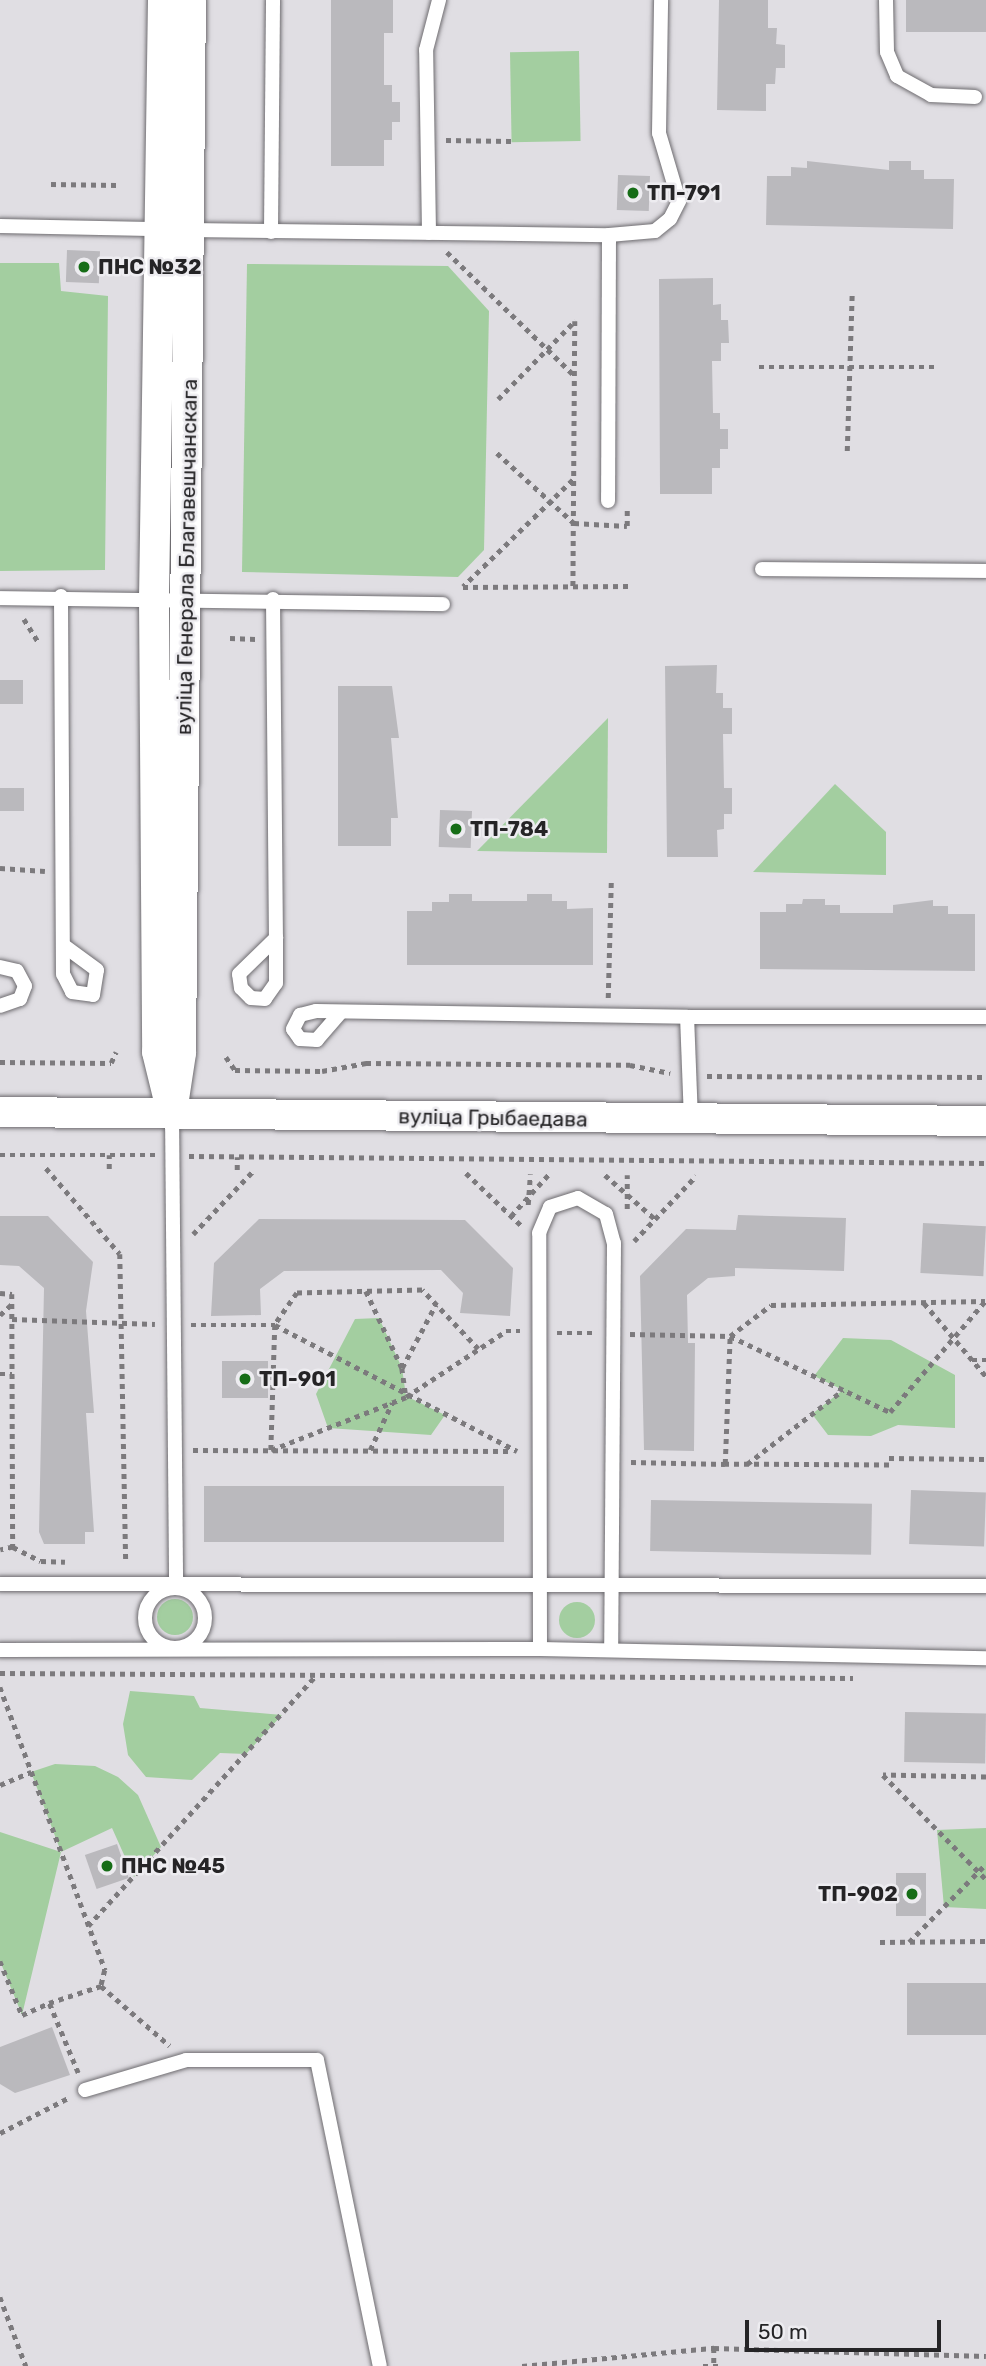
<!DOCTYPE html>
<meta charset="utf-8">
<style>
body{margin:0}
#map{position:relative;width:986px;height:2366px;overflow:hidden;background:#e0dee3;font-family:Rubik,sans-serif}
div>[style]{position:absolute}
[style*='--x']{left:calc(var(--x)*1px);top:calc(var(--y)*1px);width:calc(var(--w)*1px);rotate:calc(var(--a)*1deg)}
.green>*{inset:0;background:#a3cea0;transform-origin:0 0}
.round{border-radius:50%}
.building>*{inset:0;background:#bab9bd;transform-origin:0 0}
.path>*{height:4.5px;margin-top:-2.25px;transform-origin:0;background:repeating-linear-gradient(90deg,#7c7a7d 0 5px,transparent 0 10px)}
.roads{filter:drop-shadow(0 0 2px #6e6c70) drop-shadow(0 0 2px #6e6c70)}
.lane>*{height:14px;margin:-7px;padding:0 7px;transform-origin:7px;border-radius:7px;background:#fff}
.lane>.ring{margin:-7px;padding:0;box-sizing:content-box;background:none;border:14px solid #fff;border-radius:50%}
.street>*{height:30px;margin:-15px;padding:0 15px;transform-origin:15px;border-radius:15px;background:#fff}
.dots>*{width:19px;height:19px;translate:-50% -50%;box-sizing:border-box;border:4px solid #edecf0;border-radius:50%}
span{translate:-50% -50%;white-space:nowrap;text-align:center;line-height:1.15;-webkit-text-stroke:5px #edecf0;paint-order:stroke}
.poi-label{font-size:21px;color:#252426;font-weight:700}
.left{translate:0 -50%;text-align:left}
.right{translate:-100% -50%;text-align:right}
.street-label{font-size:21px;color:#252426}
.scale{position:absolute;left:745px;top:2320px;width:196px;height:32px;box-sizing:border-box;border:4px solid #252426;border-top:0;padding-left:9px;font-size:21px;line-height:24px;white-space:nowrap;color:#252426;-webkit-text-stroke:5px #edecf0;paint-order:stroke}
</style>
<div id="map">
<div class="green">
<div style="left:579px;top:51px;width:90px;height:69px;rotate:89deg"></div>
<div style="clip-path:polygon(0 263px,59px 263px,61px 291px,108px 296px,105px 570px,0 571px)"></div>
<div style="clip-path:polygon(247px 264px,448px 266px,489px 311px,484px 550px,458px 577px,242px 572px)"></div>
<div style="clip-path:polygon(608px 718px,607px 853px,477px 851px,542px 785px)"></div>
<div style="clip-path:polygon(835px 784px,886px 832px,886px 875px,753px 872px)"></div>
<div style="clip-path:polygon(379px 1318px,402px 1368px,406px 1396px,445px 1415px,431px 1435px,328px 1428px,316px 1394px,355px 1319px)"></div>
<div style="clip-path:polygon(843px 1338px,891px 1340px,955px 1375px,955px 1428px,898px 1425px,871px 1436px,828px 1435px,812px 1414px,843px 1390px,814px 1376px)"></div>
<div class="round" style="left:157px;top:1599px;width:36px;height:36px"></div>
<div class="round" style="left:559px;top:1602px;width:36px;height:36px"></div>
<div style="clip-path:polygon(130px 1691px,194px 1696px,200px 1708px,282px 1715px,246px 1754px,220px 1753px,192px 1780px,146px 1777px,128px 1755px,123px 1724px)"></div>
<div style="clip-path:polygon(55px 1764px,95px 1766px,118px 1777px,138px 1795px,161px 1847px,134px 1877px,112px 1828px,61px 1852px,22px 2015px,0 1961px,0 1832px,61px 1852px,31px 1772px)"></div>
<div style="clip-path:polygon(986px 1828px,986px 1909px,944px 1907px,937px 1830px)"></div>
</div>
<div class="building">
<div style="clip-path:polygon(331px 0,393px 0,393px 33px,384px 33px,384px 85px,392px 85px,392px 102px,400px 102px,400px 122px,392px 122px,392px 140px,384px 140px,384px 166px,331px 166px)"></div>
<div style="clip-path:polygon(719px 0,768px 0,768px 28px,777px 28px,776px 44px,785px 45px,785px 68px,776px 68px,775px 84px,766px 84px,766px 111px,717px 110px)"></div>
<div style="left:906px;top:0;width:80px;height:32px"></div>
<div style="clip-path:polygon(807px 161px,889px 170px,889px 161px,911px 161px,911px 170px,924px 170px,924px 179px,954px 179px,953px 229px,766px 225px,767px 176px,791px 176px,791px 167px,807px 168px)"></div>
<div style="left:618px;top:175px;width:32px;height:35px;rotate:2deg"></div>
<div style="left:67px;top:250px;width:33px;height:32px;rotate:2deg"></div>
<div style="clip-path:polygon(713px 278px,713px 305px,721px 304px,721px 320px,728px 320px,729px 343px,721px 343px,721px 361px,712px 361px,713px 413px,720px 413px,720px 429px,728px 429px,728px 449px,720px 449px,720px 468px,712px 468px,712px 494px,660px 494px,659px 279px)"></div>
<div style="clip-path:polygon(717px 665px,716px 693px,723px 693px,723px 708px,732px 708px,732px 734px,723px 734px,724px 788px,732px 788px,732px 814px,724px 814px,724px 829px,717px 830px,718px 857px,667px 857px,665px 666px)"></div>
<div style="left:0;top:680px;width:23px;height:24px"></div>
<div style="clip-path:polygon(338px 686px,392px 686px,399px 738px,391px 738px,398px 818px,391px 818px,391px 846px,338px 846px)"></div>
<div style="left:0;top:788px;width:24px;height:23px"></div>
<div style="left:440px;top:810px;width:32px;height:37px;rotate:2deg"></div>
<div style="clip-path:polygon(449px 894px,472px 894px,472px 901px,527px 901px,527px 894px,552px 894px,552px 901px,567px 901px,567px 909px,593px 908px,593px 965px,407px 965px,407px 911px,432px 911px,432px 902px,449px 902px)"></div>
<div style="clip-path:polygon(803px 899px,825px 899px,825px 905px,840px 905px,840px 913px,893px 913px,893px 905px,933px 900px,933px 906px,948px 906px,948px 914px,975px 914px,975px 971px,760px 969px,760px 912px,786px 912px,786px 904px,802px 904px)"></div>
<div style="clip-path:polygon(738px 1215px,846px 1218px,844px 1271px,735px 1268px,735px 1276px,708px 1278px,687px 1295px,688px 1343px,695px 1343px,694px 1451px,644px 1450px,640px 1276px,686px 1229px,736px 1230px)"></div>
<div style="clip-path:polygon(0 1216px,48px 1216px,93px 1262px,86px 1311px,94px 1413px,86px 1413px,94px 1532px,85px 1532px,85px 1544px,44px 1544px,39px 1532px,44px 1288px,19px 1266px,0 1265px)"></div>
<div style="clip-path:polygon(259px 1219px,465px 1220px,513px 1268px,510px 1316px,460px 1313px,463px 1293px,441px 1270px,284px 1271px,260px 1289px,261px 1315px,211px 1316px,214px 1263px)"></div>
<div style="left:923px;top:1223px;width:63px;height:50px;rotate:3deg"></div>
<div style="left:222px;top:1361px;width:46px;height:37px"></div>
<div style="left:204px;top:1486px;width:300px;height:56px"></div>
<div style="left:911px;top:1490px;width:75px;height:54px;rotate:2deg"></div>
<div style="left:651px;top:1500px;width:221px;height:51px;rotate:1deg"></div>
<div style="left:905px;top:1712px;width:81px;height:50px;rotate:1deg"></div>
<div style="left:117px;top:1844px;width:36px;height:34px;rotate:71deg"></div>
<div style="left:896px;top:1873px;width:30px;height:43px"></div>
<div style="left:907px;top:1983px;width:79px;height:52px"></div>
<div style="clip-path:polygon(52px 2027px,70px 2075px,15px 2093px,0 2084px,0 2047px)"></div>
</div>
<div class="path">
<div style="--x:446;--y:140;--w:65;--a:0.9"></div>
<div style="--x:51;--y:184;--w:66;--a:0.9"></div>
<div style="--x:447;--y:252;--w:177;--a:44.1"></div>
<div style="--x:759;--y:367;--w:176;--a:0"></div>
<div style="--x:498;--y:399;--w:110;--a:-45.4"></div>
<div style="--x:575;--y:321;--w:266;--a:90.4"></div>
<div style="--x:847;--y:451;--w:158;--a:-88.2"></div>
<div style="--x:497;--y:453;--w:104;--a:42.3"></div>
<div style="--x:574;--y:523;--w:53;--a:3.2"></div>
<div style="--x:627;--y:526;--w:16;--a:-90"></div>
<div style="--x:573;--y:480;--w:153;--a:135.8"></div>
<div style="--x:463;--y:587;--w:168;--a:-0.3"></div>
<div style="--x:24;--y:619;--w:28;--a:58"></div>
<div style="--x:230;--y:638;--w:26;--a:2"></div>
<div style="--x:0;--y:868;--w:45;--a:3.8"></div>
<div style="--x:608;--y:998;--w:118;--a:-88.5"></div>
<div style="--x:226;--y:1057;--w:16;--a:55"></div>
<div style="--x:235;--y:1070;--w:87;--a:0.7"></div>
<div style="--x:322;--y:1071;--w:45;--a:-10.3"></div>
<div style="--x:366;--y:1063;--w:264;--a:0.4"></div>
<div style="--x:630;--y:1065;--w:41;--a:11.3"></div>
<div style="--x:0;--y:1062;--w:111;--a:0.5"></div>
<div style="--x:111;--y:1063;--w:12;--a:-66"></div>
<div style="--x:707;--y:1076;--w:279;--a:0.2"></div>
<div style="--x:0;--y:1155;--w:156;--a:0"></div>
<div style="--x:189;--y:1156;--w:797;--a:0.5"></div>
<div style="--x:46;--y:1168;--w:113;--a:49.3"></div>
<div style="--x:120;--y:1254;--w:309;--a:88.9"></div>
<div style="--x:109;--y:1169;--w:14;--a:-90"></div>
<div style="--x:237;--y:1170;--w:13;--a:-90"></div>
<div style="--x:466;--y:1173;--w:79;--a:43.5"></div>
<div style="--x:605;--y:1175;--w:67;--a:41.3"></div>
<div style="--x:528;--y:1205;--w:31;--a:-86"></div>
<div style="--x:627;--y:1209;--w:34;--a:-90"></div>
<div style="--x:511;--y:1216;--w:57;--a:-47.9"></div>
<div style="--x:193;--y:1234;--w:87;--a:-46.4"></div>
<div style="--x:634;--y:1241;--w:90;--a:-46.4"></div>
<div style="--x:366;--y:1291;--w:85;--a:64.9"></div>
<div style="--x:402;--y:1368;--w:29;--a:82"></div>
<div style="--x:0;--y:1293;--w:12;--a:5"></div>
<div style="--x:12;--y:1294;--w:253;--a:89.8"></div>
<div style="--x:13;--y:1547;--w:13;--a:167"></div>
<div style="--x:924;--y:1303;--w:96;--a:49.7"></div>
<div style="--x:0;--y:1315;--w:16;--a:-43"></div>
<div style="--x:12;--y:1319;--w:143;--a:2"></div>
<div style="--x:191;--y:1325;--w:84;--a:0"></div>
<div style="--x:275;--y:1325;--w:273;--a:27.5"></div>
<div style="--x:557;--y:1333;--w:36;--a:0"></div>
<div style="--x:630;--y:1334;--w:100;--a:1.1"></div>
<div style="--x:730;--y:1336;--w:177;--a:25.4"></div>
<div style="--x:890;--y:1412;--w:146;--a:-49.4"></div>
<div style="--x:478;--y:1349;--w:81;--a:-133.5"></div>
<div style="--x:422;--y:1290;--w:125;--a:178.6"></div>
<div style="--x:297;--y:1293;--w:39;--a:125"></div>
<div style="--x:275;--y:1325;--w:125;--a:91.8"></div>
<div style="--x:271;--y:1450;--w:145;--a:-21.4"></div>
<div style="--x:406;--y:1397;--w:120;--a:-33.4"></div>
<div style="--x:506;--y:1331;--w:14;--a:0"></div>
<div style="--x:972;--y:1360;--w:14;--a:0"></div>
<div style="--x:402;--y:1368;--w:72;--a:-62"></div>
<div style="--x:0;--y:1374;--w:12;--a:0"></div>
<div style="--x:193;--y:1450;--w:320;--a:0.2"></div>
<div style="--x:370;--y:1450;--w:52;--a:-64.9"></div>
<div style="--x:889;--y:1458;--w:97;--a:0.6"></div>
<div style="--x:631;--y:1462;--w:94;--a:1.2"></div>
<div style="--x:747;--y:1464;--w:121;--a:-37.6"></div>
<div style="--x:889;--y:1465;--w:164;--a:-179.7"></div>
<div style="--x:725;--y:1464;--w:128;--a:-87.8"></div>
<div style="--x:730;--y:1336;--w:51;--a:-37.1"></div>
<div style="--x:771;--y:1305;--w:214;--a:-1.1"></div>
<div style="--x:13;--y:1547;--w:31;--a:27"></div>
<div style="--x:41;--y:1561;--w:24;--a:2"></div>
<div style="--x:0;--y:1673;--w:853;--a:0.34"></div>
<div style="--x:0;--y:1687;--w:302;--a:69.6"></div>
<div style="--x:105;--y:1970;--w:16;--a:104"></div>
<div style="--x:986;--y:1777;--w:103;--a:-178.9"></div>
<div style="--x:883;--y:1775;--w:146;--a:45.3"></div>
<div style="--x:0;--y:1785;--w:34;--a:-23"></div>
<div style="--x:88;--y:1926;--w:339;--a:-47.7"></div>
<div style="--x:880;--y:1942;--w:106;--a:-0.5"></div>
<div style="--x:909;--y:1942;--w:110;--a:-45.4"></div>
<div style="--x:0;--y:1961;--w:58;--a:67.8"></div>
<div style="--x:22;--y:2015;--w:30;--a:-24"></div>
<div style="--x:78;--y:2073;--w:76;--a:-112.5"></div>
<div style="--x:49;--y:2003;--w:55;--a:-18.1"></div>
<div style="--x:101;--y:1986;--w:91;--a:41"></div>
<div style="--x:0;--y:2133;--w:76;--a:-27.2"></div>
<div style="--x:0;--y:2297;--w:74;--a:69.4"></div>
<div style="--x:714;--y:2348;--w:18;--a:90"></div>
<div style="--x:522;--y:2366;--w:193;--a:-5.4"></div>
<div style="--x:714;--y:2348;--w:272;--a:1.7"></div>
<div style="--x:703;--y:2366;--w:15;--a:0"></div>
</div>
<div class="roads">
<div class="lane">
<div style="--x:886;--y:0;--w:52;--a:88.9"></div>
<div style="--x:887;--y:52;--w:26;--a:67"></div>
<div style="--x:897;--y:76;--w:39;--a:29"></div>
<div style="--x:931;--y:95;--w:44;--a:2.6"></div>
<div style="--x:0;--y:226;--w:163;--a:1.1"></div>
<div style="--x:187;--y:230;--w:422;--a:0.7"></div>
<div style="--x:609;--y:235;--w:266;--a:90.2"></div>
<div style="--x:271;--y:232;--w:232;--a:-89.5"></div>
<div style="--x:429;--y:233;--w:183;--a:-90.9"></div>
<div style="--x:426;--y:50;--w:52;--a:-75.4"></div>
<div style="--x:609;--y:235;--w:46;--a:-5"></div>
<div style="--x:655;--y:231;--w:19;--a:-39"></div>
<div style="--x:670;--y:219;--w:20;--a:-63"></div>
<div style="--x:679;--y:201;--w:71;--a:-106.4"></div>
<div style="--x:659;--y:133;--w:133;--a:-89.1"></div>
<div style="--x:762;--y:569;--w:224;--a:0.5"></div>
<div style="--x:61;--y:596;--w:378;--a:89.7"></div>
<div style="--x:63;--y:974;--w:20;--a:63"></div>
<div style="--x:72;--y:992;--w:21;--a:8"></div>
<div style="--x:93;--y:995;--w:25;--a:-81"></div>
<div style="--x:97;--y:970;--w:42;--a:-143.7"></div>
<div style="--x:0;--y:598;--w:443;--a:0.8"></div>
<div style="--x:273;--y:599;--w:339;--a:89.5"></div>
<div style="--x:276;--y:938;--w:45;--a:90"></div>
<div style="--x:276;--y:983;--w:19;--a:125"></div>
<div style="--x:265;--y:999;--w:14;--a:-176"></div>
<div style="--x:251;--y:998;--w:14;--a:-135"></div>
<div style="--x:241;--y:988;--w:14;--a:-98"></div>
<div style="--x:239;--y:974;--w:52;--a:-44.2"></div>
<div style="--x:0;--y:967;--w:17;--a:13"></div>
<div style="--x:17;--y:971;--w:17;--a:62"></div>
<div style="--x:25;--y:986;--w:14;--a:111"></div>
<div style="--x:20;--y:999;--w:21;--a:161"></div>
<div style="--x:341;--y:1012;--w:37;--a:131"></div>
<div style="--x:317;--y:1040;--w:17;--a:-177"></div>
<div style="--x:300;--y:1039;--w:12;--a:-125"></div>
<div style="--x:293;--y:1029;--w:16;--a:-63"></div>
<div style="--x:300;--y:1015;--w:16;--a:-14"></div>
<div style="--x:316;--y:1011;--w:371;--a:0.9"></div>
<div style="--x:172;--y:1113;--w:474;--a:89.5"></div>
<div style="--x:691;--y:1120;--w:103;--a:-92.2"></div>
<div style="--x:687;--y:1017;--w:299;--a:0"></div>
<div style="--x:0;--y:1584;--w:986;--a:0.12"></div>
<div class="ring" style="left:145px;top:1588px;width:46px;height:46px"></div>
<div style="--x:540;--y:1649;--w:416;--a:-90.1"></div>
<div style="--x:539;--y:1233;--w:28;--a:-67"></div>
<div style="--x:550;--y:1207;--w:29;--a:-18"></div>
<div style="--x:578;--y:1198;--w:32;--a:30"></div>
<div style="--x:606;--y:1214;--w:30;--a:75"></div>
<div style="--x:614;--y:1243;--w:407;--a:90.4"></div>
<div style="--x:0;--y:1650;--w:540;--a:-0.11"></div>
<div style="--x:540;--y:1649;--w:446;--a:1.2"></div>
<div style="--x:85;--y:2090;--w:105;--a:-16.5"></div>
<div style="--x:186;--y:2060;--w:131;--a:0"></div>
<div style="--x:317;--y:2060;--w:312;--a:78.4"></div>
</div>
<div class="street">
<div style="--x:163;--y:0;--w:597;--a:90.86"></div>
<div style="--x:154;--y:597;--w:455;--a:89.6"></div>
<div style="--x:157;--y:1052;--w:63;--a:76.2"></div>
<div style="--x:174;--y:1099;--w:47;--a:-81.3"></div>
<div style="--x:181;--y:1053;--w:1053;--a:-89.46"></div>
<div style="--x:0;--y:1112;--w:986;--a:0.52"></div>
</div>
</div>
<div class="dots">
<div style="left:633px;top:193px;background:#166d17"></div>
<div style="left:84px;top:267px;background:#166d17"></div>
<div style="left:456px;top:829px;background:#166d17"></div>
<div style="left:245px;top:1379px;background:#166d17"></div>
<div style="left:107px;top:1866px;background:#166d17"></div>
<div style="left:912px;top:1894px;background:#166d17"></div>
</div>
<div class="poi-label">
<span class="left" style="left:647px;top:193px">ТП-791</span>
<span class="left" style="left:98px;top:267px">ПНС №32</span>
<span class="left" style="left:470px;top:829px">ТП-784</span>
<span class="left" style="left:259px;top:1379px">ТП-901</span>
<span class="left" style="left:121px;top:1866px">ПНС №45</span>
<span class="right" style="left:898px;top:1894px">ТП-902</span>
</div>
<div class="street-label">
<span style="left:187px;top:557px;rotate:-89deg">вуліца Генерала Благавешчанскага</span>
<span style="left:493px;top:1118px;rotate:1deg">вуліца Грыбаедава</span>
</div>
<div class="scale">50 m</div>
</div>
